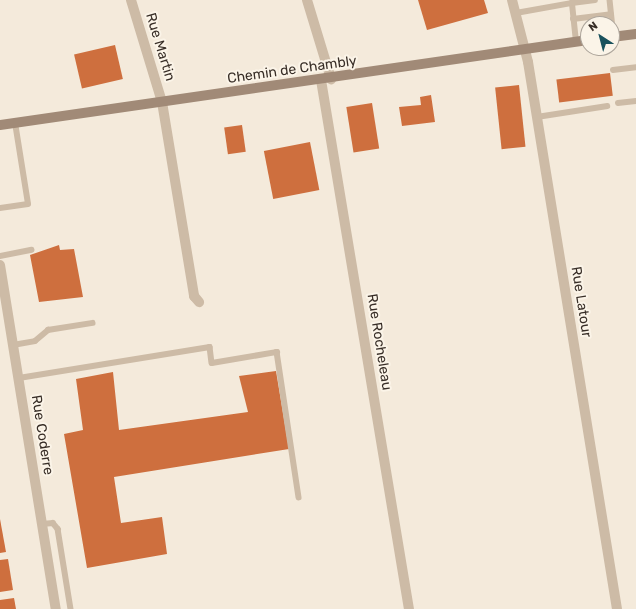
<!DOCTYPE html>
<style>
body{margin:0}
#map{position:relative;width:636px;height:609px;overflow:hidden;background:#f4eadb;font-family:Rubik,sans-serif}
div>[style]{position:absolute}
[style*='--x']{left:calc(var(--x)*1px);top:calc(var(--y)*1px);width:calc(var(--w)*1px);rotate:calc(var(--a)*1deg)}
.building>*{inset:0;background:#ce6f3e;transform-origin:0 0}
.lane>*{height:5.5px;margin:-2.75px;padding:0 2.75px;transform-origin:2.75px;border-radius:2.75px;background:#cdbba6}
.street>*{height:10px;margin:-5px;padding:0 5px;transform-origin:5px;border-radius:5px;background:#cdbba6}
.secondary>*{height:10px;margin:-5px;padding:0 5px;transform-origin:5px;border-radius:5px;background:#a18a77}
span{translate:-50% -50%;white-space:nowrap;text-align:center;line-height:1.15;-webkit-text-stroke:4px #fbf4e8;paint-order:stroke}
.street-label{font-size:14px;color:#382e27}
.north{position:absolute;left:580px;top:16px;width:40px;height:40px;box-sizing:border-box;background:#fbf4e8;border:1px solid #ada59b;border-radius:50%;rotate:324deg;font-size:11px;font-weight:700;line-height:16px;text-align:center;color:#382e27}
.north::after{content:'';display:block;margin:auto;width:14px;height:18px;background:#1a525d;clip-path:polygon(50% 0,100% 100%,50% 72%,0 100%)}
</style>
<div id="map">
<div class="building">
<div style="clip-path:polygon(418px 0,484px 0,488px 13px,427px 30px)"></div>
<div style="left:115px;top:45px;width:35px;height:42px;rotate:77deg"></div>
<div style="left:610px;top:73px;width:23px;height:54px;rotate:83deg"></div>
<div style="left:519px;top:85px;width:62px;height:24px;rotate:84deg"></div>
<div style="clip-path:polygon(431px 95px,435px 122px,402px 126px,399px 107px,421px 105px,420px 97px)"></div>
<div style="left:372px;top:103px;width:46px;height:26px;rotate:81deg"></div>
<div style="left:242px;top:125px;width:27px;height:18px;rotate:82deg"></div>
<div style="left:310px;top:142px;width:49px;height:47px;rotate:79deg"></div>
<div style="clip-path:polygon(59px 245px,60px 250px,74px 249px,83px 297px,39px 302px,30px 255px)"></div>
<div style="clip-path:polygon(276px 371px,289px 449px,114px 477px,121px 523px,162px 517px,167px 554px,87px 568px,64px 434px,83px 430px,76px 379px,113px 372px,119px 430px,248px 412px,239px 376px)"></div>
<div style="clip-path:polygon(0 519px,6px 552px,0 553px)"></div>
<div style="clip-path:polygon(8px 559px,13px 590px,0 592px,0 560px)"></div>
<div style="clip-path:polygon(14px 598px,16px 609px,0 609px,0 600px)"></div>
</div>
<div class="lane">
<div style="--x:610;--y:0;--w:37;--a:84"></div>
<div style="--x:516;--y:13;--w:57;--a:-10.1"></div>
<div style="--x:573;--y:19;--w:38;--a:-7"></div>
<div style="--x:576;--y:42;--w:39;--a:-96"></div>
<div style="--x:572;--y:3;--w:23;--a:-7"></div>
<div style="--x:613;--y:70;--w:23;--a:-7"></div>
<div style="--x:618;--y:103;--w:18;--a:-6"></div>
<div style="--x:537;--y:117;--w:71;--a:-8.9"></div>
<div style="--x:0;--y:208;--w:28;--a:-8"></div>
<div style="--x:28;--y:204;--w:82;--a:-99.1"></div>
<div style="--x:0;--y:256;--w:32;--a:-11"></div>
<div style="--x:13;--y:345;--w:22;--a:-10"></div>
<div style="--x:35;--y:341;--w:17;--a:-40"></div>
<div style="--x:48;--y:330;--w:45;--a:-9"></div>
<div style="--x:19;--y:378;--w:193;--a:-9.2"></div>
<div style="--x:210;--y:347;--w:16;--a:83"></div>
<div style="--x:212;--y:363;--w:66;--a:-9.6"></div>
<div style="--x:277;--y:352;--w:147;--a:81.4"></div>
<div style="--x:42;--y:524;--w:11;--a:-5"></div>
<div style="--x:53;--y:523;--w:8;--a:50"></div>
<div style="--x:58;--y:529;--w:81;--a:80.8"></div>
</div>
<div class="street">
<div style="--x:131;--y:0;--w:107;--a:73.1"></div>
<div style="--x:162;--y:102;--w:197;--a:80.6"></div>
<div style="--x:194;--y:296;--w:8;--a:50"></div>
<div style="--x:307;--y:0;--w:83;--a:73.1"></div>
<div style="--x:512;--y:0;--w:64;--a:75.5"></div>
<div style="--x:528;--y:62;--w:554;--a:80.76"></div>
<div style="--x:321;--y:80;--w:536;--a:80.56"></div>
<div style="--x:0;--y:265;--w:349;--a:80.8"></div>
</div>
<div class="secondary">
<div style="--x:612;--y:37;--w:24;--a:-7"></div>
<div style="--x:0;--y:125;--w:594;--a:-8.23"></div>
</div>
<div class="street-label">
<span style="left:160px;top:47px;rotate:73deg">Rue Martin</span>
<span style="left:292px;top:70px;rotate:-8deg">Chemin de Chambly</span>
<span style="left:581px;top:302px;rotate:81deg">Rue Latour</span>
<span style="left:379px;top:342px;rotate:81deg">Rue Rocheleau</span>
<span style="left:42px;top:435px;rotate:81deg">Rue Coderre</span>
</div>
<div class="north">N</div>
</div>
